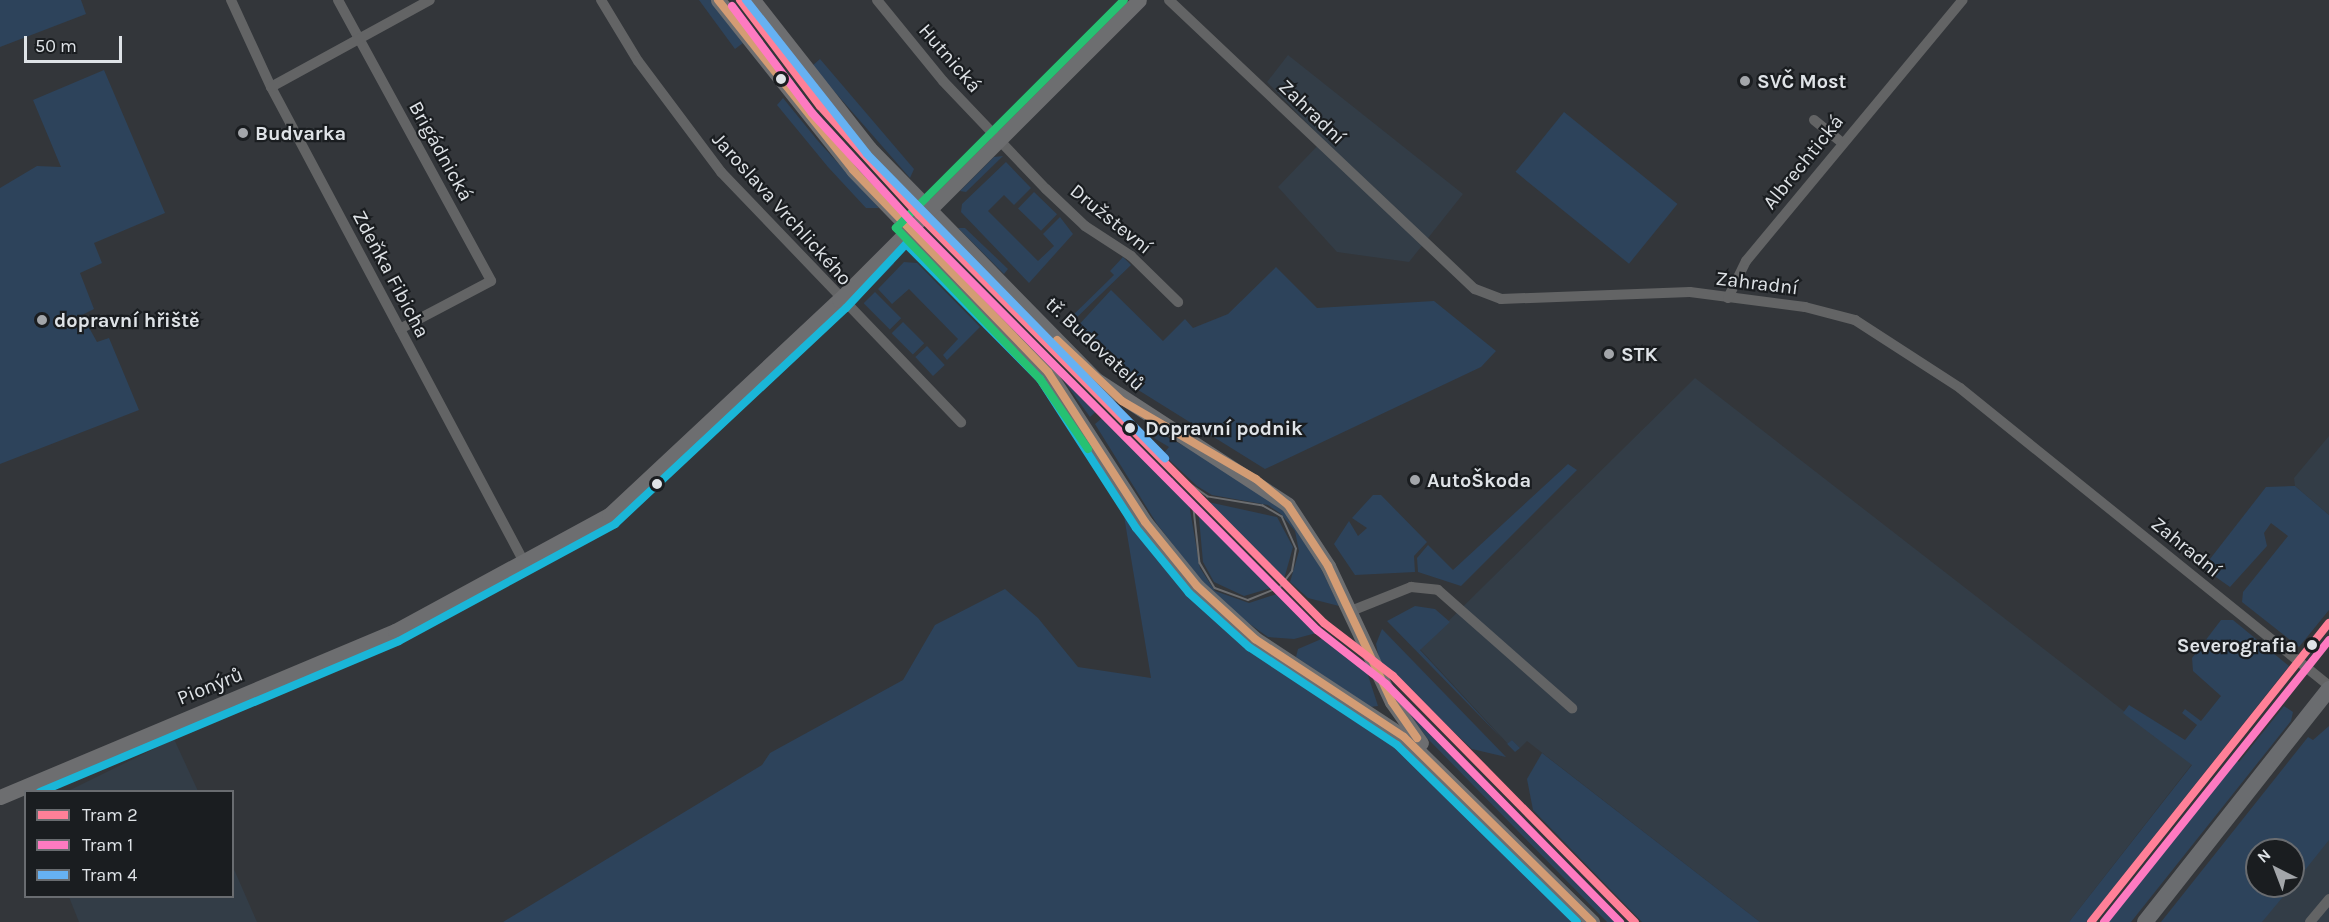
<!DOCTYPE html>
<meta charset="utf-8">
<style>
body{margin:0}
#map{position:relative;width:2329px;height:922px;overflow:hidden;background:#33363a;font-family:Karla,sans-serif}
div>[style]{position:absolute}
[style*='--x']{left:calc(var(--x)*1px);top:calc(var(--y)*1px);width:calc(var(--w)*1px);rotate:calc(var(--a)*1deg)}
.built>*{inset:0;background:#333d47}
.green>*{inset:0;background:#2d435b;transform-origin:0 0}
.street>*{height:10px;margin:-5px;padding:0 5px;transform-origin:5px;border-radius:5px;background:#636465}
.secondary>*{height:15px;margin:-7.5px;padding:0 7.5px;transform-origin:7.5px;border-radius:7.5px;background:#6d6e70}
.primary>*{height:16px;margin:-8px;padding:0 8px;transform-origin:8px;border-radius:8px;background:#6a6c6f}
.tram>*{height:1.5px;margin:-0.75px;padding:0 0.75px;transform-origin:0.75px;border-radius:0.75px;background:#6b6d70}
.bus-1>*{height:8px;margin:-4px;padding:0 4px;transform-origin:4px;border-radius:4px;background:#d39c74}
.bus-2>*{height:8px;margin:-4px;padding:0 4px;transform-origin:4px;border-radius:4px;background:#1ab6d8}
.bus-3>*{height:8px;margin:-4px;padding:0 4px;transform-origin:4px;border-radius:4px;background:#26c172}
.tram-1>*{height:8px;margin:-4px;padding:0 4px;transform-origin:4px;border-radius:4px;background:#ff8098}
.tram-2>*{height:8px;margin:-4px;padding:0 4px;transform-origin:4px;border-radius:4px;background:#fe7ac1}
.tram-3>*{height:8px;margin:-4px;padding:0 4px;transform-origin:4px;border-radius:4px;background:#66b1f2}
.dots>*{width:16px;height:16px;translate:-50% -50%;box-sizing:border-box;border:3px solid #1a1d20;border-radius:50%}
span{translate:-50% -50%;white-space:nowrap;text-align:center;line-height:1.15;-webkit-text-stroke:4.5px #1a1d20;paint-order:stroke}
.street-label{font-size:20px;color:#dfe3e7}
.poi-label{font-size:20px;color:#dfe3e7;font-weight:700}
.left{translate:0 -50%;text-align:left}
.stop-label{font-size:20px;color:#dfe3e7;font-weight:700}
.right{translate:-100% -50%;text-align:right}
.legend{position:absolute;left:24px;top:790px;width:210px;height:108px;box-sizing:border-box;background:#1a1d20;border:2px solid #696c70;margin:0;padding:8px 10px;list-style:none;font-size:18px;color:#dfe3e7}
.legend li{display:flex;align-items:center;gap:12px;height:30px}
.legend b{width:30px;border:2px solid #696c70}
.north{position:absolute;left:2245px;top:838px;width:60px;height:60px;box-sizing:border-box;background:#1a1d20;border:2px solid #696c70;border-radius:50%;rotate:318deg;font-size:16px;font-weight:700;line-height:24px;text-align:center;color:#dfe3e7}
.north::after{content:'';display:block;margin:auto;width:21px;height:27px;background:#a3a6aa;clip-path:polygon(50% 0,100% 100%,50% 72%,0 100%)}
.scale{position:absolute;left:24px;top:36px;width:98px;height:27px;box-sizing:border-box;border:3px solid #dfe3e7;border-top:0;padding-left:8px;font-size:18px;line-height:21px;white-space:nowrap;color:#dfe3e7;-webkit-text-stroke:4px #1a1d20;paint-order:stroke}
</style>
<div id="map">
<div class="built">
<div style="clip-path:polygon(1288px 55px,1463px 194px,1409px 262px,1337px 252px,1278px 187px,1323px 140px,1267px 82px)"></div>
<div style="clip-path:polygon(1695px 378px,2192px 764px,2069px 922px,1760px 922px,1527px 741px,1520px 748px,1512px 740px,1508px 744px,1420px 649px)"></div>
<div style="clip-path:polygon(2329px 436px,2329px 515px,2295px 486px,2294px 478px)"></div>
<div style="clip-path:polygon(174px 739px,198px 791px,68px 791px)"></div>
<div style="clip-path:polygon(2329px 808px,2329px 922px,2235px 922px,2265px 886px,2293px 886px,2293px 852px)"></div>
<div style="clip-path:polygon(233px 867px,257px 922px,79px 922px,69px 897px,232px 896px)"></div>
</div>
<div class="green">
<div style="clip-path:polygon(0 0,81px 0,86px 14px,0 47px)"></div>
<div style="clip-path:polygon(699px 0,712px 0,743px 43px,735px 49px)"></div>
<div style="clip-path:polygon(820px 59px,914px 169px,910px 178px,812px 66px)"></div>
<div style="clip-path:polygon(104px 70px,165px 213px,94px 243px,102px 263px,80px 273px,94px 309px,82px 315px,97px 342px,109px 338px,139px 410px,0 464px,0 188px,37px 166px,61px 167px,33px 100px)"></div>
<div style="clip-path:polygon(783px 98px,818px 141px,879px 208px,866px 208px,828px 167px,777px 105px)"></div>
<div style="left:1564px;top:112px;width:146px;height:77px;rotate:39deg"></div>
<div style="clip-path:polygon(1003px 156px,966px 192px,960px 191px,994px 157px)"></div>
<div style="clip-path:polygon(1006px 162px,1031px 188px,1014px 205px,1004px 195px,988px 211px,1038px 261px,1054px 246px,1043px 234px,1060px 217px,1073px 234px,1029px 283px,961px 212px,962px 204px)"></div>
<div style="left:1034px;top:192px;width:32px;height:23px;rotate:44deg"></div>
<div style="clip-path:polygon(958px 228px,965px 228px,1008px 269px,1004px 274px)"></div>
<div style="clip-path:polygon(895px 256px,894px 264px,860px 298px,863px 287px)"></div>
<div style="clip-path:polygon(1123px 257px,1131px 265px,1071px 323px,1068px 320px,1114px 275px,1110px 271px)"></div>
<div style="clip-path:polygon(929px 258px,992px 321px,982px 318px)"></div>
<div style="clip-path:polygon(904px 262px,917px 263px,980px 327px,947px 360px,943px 355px,958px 339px,909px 289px,892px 304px,878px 289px)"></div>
<div style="clip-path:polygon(1276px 267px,1317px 308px,1434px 301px,1496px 351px,1481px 367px,1265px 469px,1135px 388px,1075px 329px,1111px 290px,1163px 341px,1185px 319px,1193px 328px,1228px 314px)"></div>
<div style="left:875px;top:292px;width:37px;height:16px;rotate:45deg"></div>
<div style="left:903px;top:322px;width:30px;height:16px;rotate:45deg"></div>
<div style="left:927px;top:346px;width:26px;height:16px;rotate:47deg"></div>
<div style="clip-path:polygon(1049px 357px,1099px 409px,1090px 417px,1048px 359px)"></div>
<div style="clip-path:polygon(1102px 418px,1189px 504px,1200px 568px,1215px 591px,1249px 603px,1280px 593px,1320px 632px,1294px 639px,1268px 637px,1233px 612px,1198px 577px,1157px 524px,1095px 424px)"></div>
<div style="clip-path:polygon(1159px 433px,1223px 466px,1284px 510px,1310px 546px,1339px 606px,1308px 598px,1290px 582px,1299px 551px,1295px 531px,1281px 514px,1268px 505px,1212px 495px,1197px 486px,1163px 454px,1169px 447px,1154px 438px)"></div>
<div style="clip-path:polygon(1096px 458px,1168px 564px,1207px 607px,1434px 776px,1578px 922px,503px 922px,762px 765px,770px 753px,903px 680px,935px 625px,1005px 589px,1038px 618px,1078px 667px,1151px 678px,1123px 510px)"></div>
<div style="clip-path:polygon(1568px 464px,1577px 470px,1461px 586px,1418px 572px,1417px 558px,1428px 545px,1453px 570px)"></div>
<div style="clip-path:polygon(2295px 486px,2329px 515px,2329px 610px,2299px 647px,2242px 602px,2243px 592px,2288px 536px,2271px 523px,2264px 533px,2267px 546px,2230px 587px,2203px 568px,2266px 487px)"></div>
<div style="clip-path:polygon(1373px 495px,1381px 495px,1427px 542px,1414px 556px,1415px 572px,1355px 575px,1334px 544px,1349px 521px,1358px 536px,1367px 528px,1352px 518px)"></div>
<div style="clip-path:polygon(1208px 502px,1277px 517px,1293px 547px,1284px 579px)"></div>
<div style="clip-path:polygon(1198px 507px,1275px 587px,1244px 596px,1214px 582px,1203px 562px)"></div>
<div style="clip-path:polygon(1415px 606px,1435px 609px,1450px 622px,1420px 650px,1507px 744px,1512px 740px,1520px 748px,1515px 752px,1387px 621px)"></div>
<div style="clip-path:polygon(2221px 620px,2233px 620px,2289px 666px,2086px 922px,2069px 922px,2192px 765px,2123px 713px,2129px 705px,2185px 740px,2197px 725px,2182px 713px,2185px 709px,2201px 721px,2221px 696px,2193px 671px,2192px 658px)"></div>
<div style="clip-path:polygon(1382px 629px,1506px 757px,1472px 749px,1380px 663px,1376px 644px)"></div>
<div style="clip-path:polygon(1326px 637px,1365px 666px,1378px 706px,1370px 707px,1296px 657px,1298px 649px)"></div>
<div style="clip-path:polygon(1399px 699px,1481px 784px,1619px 922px,1607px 922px,1427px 738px)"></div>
<div style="clip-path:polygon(2284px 706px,2293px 712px,2291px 721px,2131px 922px,2105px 922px,2234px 759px,2239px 762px)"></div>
<div style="clip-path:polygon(2329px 726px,2329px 840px,2293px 885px,2293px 850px,2257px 850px,2257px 886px,2292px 886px,2262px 922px,2161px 922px,2308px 737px,2313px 740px)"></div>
<div style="clip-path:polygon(1542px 753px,1760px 922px,1642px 922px,1533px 810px,1527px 779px)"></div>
</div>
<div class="street">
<div style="--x:231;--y:0;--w:96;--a:65.3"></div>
<div style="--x:271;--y:87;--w:538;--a:61.96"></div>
<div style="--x:338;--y:0;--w:320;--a:61.4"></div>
<div style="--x:491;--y:281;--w:103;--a:152.2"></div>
<div style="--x:601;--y:0;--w:71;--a:58.8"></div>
<div style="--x:638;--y:61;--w:139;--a:53.2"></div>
<div style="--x:721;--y:172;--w:347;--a:46.2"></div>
<div style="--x:877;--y:0;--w:104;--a:50.8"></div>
<div style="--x:943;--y:81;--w:149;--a:46.4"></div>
<div style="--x:1046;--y:189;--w:54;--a:43.5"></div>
<div style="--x:1085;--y:226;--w:55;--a:33.1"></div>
<div style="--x:1131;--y:256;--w:66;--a:44.4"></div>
<div style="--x:1169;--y:0;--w:421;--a:43.4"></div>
<div style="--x:1475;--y:289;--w:28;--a:21"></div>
<div style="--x:1501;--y:299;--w:189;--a:-2.1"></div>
<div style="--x:1690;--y:292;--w:116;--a:7.4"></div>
<div style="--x:1805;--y:307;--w:52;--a:14.6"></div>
<div style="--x:1855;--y:320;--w:125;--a:32.9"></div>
<div style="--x:1960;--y:388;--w:474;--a:38.9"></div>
<div style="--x:271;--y:87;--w:181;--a:-28.7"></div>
<div style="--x:1814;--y:120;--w:36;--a:39"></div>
<div style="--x:1728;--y:298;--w:41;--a:-64.1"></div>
<div style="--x:1746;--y:261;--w:339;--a:-50.3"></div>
<div style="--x:1351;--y:611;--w:65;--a:-21.8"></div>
<div style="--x:1411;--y:587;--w:27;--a:6"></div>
<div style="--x:1438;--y:590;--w:179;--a:41.4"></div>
<div style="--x:2310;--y:922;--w:30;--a:-50"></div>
</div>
<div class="secondary">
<div style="--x:718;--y:0;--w:217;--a:51.5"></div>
<div style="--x:853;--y:170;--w:281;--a:46"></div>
<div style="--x:1048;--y:372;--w:179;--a:57.1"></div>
<div style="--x:1145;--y:522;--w:82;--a:50.9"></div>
<div style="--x:1197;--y:586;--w:79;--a:42.4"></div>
<div style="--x:1255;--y:639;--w:178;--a:33.3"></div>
<div style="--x:1404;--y:737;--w:264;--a:44.5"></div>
<div style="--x:753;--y:0;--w:188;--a:51.9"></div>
<div style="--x:869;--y:148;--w:323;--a:45.6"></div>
<div style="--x:1095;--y:379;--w:230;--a:33.1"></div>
<div style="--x:1288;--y:505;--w:73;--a:56.7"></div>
<div style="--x:1328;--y:566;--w:150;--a:64.8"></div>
<div style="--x:1392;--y:702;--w:50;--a:54.7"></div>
<div style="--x:0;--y:797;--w:428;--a:-22.8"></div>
<div style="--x:395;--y:631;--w:243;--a:-28.5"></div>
<div style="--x:609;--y:515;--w:315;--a:-43.1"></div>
<div style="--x:839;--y:300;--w:424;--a:-45"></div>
</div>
<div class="primary">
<div style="--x:2145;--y:922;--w:297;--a:-51.7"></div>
</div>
<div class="tram">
<div style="--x:1172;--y:479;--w:37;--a:54"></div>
<div style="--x:1194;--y:509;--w:54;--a:83.7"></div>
<div style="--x:1200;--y:563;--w:29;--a:59"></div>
<div style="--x:1215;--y:588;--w:35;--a:20"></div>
<div style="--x:1248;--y:600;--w:35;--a:-22"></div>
<div style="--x:1280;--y:587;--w:20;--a:-53"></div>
<div style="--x:1292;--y:571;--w:22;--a:-80"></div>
<div style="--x:1296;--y:549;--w:35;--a:-114"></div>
<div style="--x:1282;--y:517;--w:22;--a:-150"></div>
<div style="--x:1263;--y:506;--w:56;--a:-170.7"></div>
<div style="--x:1208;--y:497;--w:40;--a:-145.1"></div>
</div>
<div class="bus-1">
<div style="--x:718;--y:0;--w:217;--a:51.5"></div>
<div style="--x:853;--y:170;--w:281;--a:46"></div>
<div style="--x:1048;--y:372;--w:179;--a:57.1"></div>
<div style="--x:1145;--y:522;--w:82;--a:50.9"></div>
<div style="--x:1197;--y:586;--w:79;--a:42.4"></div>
<div style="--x:1255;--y:639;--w:178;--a:33.3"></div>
<div style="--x:1404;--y:737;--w:264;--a:44.5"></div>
<div style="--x:1057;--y:340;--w:89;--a:43.2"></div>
<div style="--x:1122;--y:401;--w:155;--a:30.2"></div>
<div style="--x:1256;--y:479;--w:41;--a:39.1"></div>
<div style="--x:1288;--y:505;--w:73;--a:56.7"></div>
<div style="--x:1328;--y:566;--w:150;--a:64.8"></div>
<div style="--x:1392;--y:702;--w:44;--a:55.2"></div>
</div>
<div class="bus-2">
<div style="--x:40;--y:792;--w:389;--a:-22.8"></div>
<div style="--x:399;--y:641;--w:246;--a:-28.4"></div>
<div style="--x:615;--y:524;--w:316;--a:-43.1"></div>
<div style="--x:846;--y:308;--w:88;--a:-46.8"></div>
<div style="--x:906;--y:244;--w:190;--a:45.2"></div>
<div style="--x:1040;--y:379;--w:177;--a:57.2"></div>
<div style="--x:1136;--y:528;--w:84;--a:50.8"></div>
<div style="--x:1189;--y:593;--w:81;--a:42"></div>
<div style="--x:1249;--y:647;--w:178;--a:33.5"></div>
<div style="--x:1397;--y:745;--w:252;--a:44.5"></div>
</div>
<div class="bus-3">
<div style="--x:1088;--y:449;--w:85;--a:-124.4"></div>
<div style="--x:1040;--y:379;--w:209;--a:-133.6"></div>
<div style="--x:896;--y:228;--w:322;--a:-45"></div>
</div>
<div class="tram-1">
<div style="--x:740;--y:0;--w:133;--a:53"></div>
<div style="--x:820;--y:106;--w:147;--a:47.8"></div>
<div style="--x:919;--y:215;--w:575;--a:45.21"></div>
<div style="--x:1324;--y:623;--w:87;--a:37.5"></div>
<div style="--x:1393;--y:676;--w:345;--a:45.5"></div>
<div style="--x:2091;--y:922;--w:382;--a:-51.5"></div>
</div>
<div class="tram-2">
<div style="--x:732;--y:6;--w:134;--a:53.2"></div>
<div style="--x:812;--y:113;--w:148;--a:47.5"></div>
<div style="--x:912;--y:222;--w:575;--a:45.21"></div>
<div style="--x:1317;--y:630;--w:88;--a:38"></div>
<div style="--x:1386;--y:684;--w:334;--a:45.5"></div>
<div style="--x:2104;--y:922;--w:361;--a:-51.4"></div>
</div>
<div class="tram-3">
<div style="--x:746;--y:0;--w:196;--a:51.8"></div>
<div style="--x:867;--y:154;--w:426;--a:45.6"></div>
</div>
<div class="dots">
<div style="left:781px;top:79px;background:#dfe3e7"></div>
<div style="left:1745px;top:81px;background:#a3a6aa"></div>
<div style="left:243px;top:133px;background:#a3a6aa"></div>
<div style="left:42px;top:320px;background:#a3a6aa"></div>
<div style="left:1609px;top:354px;background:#a3a6aa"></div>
<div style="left:1130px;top:428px;background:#dfe3e7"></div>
<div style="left:1415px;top:480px;background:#a3a6aa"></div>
<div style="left:657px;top:484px;background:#dfe3e7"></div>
<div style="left:2312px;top:645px;background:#dfe3e7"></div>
</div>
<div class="street-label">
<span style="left:950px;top:58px;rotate:49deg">Hutnická</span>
<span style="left:1312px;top:112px;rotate:44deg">Zahradní</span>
<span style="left:441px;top:151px;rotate:61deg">Brigádnická</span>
<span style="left:1803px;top:162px;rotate:-51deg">Albrechtická</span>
<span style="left:782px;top:209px;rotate:48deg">Jaroslava Vrchlického</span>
<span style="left:1111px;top:219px;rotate:39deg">Družstevní</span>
<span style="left:391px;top:274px;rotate:62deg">Zdeňka Fibicha</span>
<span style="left:1757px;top:283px;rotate:7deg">Zahradní</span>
<span style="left:1095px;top:344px;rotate:43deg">tř. Budovatelů</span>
<span style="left:2186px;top:547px;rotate:39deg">Zahradní</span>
<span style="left:210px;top:686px;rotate:-22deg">Pionýrů</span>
</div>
<div class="poi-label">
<span class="left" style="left:1757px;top:81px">SVČ Most</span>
<span class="left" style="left:255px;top:133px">Budvarka</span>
<span class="left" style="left:54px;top:320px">dopravní hřiště</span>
<span class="left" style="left:1621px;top:354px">STK</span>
<span class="left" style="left:1427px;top:480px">AutoŠkoda</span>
</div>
<div class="stop-label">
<span class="left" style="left:1145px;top:428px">Dopravní podnik</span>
<span class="right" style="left:2297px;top:645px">Severografia</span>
</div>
<ul class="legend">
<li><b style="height:8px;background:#ff8098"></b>Tram 2</li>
<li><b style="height:8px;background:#fe7ac1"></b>Tram 1</li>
<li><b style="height:8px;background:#66b1f2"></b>Tram 4</li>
</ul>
<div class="north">N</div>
<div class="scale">50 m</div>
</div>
